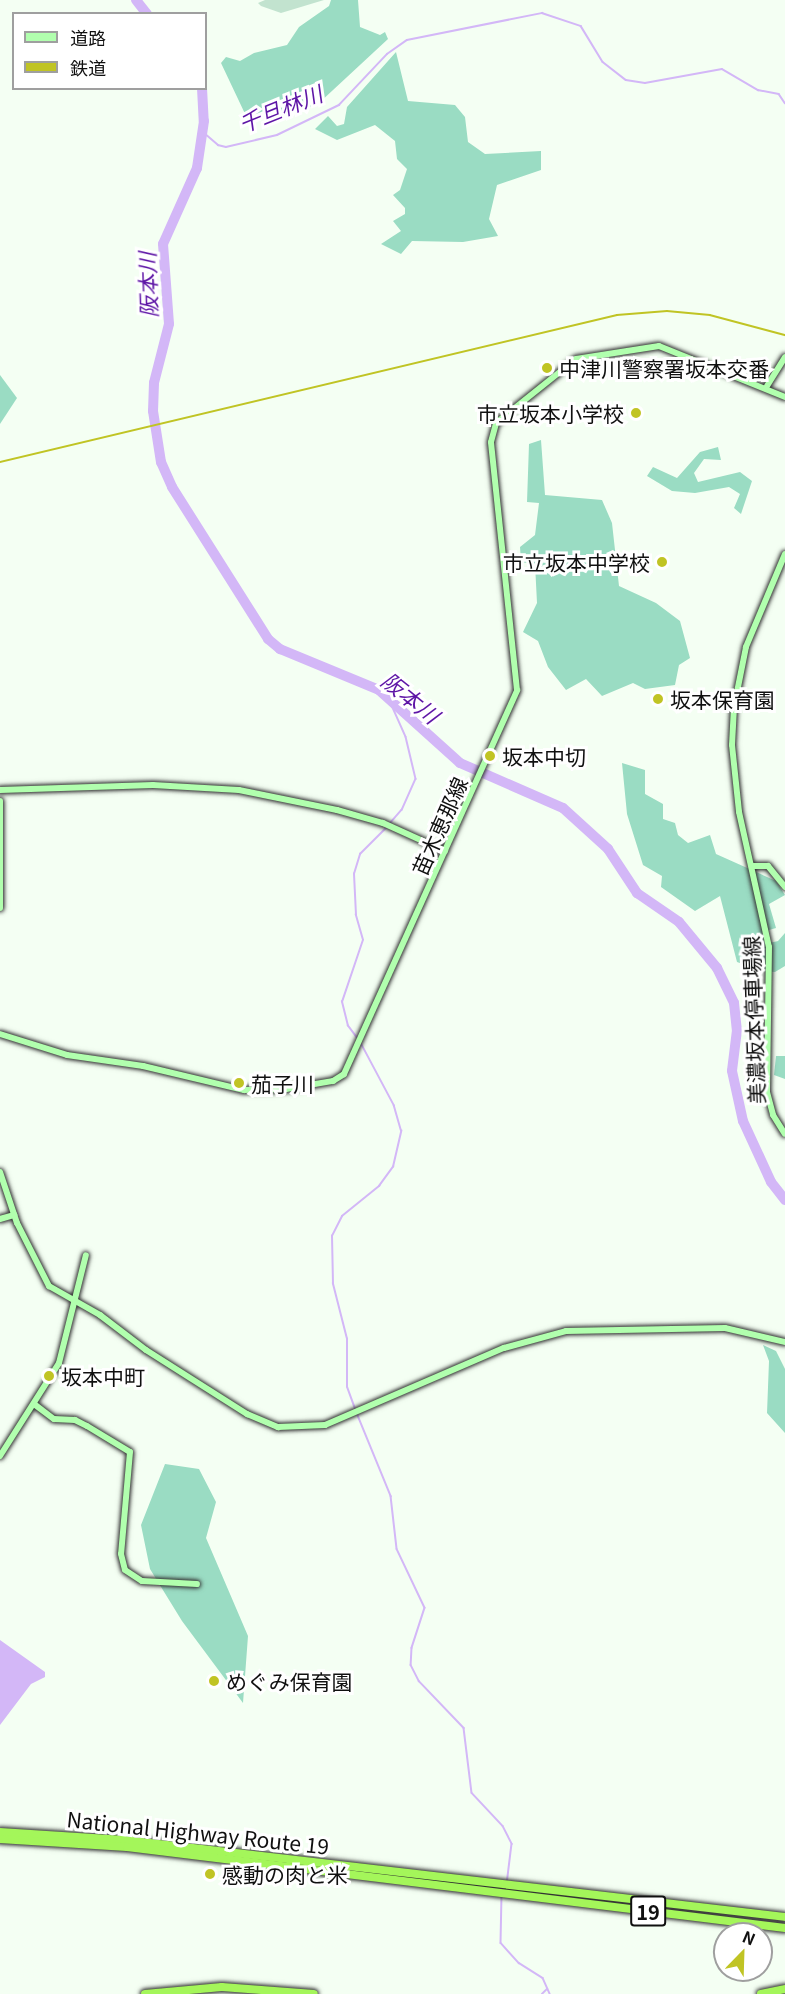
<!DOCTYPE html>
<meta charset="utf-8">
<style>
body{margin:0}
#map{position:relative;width:785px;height:1994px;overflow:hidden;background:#f4fff3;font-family:Georgia,"Noto Sans JP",serif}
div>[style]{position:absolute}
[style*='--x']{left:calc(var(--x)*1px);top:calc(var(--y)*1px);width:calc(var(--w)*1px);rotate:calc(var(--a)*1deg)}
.forest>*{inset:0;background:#9adcc3}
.cemetery>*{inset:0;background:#c2e3cf}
.water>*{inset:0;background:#d3b7f7}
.stream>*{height:1.5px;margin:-0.75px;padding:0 0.75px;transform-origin:0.75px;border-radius:0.75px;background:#d3b7f7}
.river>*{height:10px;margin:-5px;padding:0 5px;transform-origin:5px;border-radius:5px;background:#d3b7f7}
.roads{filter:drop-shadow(0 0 2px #323232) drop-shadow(0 0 2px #323232)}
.secondary>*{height:6px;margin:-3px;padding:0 3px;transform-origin:3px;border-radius:3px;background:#b1ffae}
.highway>*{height:8px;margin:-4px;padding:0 4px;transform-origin:4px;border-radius:4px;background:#a4f65a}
.rail>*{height:1.5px;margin:-0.75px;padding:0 0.75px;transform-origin:0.75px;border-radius:0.75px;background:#c0c424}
.dots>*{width:16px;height:16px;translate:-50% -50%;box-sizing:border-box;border:3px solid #fff;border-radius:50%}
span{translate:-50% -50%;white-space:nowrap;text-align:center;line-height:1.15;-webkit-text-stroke:6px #fff;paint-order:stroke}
.shield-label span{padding:2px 4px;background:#fff;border:2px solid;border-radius:4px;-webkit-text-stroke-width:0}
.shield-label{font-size:20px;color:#101010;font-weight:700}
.poi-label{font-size:21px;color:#101010}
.left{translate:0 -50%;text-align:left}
.right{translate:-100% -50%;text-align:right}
.street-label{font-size:21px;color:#101010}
.water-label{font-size:22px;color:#5e15a6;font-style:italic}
.legend{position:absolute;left:12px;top:12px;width:195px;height:78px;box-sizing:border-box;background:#fff;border:2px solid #9f9f9f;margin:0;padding:8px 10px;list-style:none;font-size:18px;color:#101010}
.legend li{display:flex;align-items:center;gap:12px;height:30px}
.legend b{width:30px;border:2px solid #9f9f9f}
.north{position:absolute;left:713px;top:1922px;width:60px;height:60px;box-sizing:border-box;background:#fff;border:2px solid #9f9f9f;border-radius:50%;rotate:23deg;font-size:16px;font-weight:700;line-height:24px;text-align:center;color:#101010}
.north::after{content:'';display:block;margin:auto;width:21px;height:27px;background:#c0c424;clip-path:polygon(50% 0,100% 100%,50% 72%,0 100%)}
</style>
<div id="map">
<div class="forest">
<div style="clip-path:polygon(331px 0,358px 0,360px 27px,380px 35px,385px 32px,388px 39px,319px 103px,302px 110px,289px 106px,276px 118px,267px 113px,247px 118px,221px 63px,226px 57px,240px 61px,254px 53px,287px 45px,299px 27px,329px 6px)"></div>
<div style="clip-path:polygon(396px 52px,408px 101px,455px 105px,465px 117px,468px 142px,485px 154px,541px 151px,541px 170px,497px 185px,489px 219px,498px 236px,463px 242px,412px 241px,401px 254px,381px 244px,401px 231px,393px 221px,405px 214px,405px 208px,393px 195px,400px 190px,407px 169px,397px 159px,395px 141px,375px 125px,337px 140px,315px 129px,328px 116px,337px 126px,344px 124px,347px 107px)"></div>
<div style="clip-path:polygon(0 375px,17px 398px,0 424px)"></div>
<div style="clip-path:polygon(541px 440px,545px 495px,602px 500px,612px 523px,619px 586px,656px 603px,680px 621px,690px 658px,679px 665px,675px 685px,645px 689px,633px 683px,602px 696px,586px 679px,566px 690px,548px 667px,538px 641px,523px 632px,537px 603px,535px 564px,521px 562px,520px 547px,535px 535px,539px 503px,527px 502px,529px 444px)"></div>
<div style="clip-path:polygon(718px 447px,721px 460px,704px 459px,694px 473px,698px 482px,740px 472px,752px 481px,741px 514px,734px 508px,740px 494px,729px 487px,695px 493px,672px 491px,647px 476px,653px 467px,677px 478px,700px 452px)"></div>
<div style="clip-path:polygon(622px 763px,645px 770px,645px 794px,663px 804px,663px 819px,675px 823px,678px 835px,688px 843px,710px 835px,716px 854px,776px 881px,785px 895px,769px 904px,776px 928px,762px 932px,765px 944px,778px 941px,785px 933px,785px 966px,775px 972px,762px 971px,737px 962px,720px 896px,695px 911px,661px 887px,662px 876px,643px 865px,627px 814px)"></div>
<div style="clip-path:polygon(776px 1056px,785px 1056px,785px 1079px,774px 1075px)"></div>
<div style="clip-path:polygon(763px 1345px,776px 1351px,785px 1369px,785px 1433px,767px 1413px,769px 1361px)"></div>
<div style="clip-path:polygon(165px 1464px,199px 1469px,216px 1502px,206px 1538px,248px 1636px,243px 1703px,182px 1621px,150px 1569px,141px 1525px)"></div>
</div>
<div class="cemetery">
<div style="clip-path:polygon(265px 0,324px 0,281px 13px,261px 6px,258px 3px)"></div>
</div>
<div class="water">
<div style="clip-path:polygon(0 1640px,45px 1672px,45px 1677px,31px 1684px,0 1725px)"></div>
</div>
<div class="stream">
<div style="--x:201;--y:130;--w:23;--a:41"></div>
<div style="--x:218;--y:145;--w:8;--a:14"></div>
<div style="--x:226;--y:147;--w:52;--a:-13.2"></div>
<div style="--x:277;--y:135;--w:69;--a:-25.8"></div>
<div style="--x:339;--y:105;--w:70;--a:-46.7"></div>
<div style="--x:387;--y:54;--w:24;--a:-35"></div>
<div style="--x:407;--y:40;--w:138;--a:-11.3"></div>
<div style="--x:542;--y:13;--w:41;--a:18.4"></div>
<div style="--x:581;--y:26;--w:42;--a:58.6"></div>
<div style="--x:603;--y:62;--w:29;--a:38"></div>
<div style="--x:626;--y:80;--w:19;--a:9"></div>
<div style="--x:645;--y:83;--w:78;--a:-10.3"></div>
<div style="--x:722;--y:69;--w:42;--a:30.3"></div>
<div style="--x:758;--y:90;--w:21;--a:11"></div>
<div style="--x:779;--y:94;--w:11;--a:56"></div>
<div style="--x:390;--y:701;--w:39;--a:66"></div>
<div style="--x:406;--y:737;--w:43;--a:76.6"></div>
<div style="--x:416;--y:779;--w:34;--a:114"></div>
<div style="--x:402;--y:810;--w:18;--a:131"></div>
<div style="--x:357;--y:1038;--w:15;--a:-127"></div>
<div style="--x:348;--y:1026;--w:25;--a:-104"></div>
<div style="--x:342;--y:1002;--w:65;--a:-71.3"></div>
<div style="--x:363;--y:940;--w:26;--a:-106"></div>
<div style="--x:356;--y:915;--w:41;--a:-92.8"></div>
<div style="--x:354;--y:874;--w:21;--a:-73"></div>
<div style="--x:360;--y:854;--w:38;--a:-45"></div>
<div style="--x:355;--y:1409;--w:23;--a:-110"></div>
<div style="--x:347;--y:1387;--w:48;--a:-90"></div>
<div style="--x:347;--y:1339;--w:57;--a:-104.3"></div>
<div style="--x:333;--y:1284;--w:48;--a:-91.2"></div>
<div style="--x:332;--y:1236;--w:22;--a:-63"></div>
<div style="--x:342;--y:1216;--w:48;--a:-39"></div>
<div style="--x:379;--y:1186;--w:24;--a:-54"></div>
<div style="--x:393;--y:1167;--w:37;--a:-77"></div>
<div style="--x:401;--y:1131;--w:26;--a:-106"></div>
<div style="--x:394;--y:1106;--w:72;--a:-118"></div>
<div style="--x:357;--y:1413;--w:90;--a:67.7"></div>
<div style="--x:391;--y:1496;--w:53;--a:83.5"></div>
<div style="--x:397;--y:1549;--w:65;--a:64.6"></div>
<div style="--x:425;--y:1608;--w:42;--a:108"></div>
<div style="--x:412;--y:1648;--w:17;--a:93"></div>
<div style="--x:411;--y:1665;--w:18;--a:63"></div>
<div style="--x:419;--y:1681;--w:65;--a:46.2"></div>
<div style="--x:464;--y:1728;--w:65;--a:83"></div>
<div style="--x:472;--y:1793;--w:45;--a:46.8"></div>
<div style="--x:503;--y:1826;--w:20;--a:63"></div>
<div style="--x:512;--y:1844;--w:38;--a:97"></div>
<div style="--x:502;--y:1895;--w:48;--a:91.2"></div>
<div style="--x:501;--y:1943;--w:27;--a:48"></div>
<div style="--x:519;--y:1963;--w:28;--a:32"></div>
<div style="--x:543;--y:1978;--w:17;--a:66"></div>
<div style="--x:542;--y:1994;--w:7;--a:-45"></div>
</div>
<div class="river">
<div style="--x:136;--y:0;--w:18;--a:52"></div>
<div style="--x:202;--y:88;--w:33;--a:87"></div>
<div style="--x:204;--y:121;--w:48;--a:98.5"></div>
<div style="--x:197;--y:168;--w:83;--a:114.1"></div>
<div style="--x:163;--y:244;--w:80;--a:85.7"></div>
<div style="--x:169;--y:324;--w:61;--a:104.3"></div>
<div style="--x:154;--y:383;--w:28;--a:92"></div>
<div style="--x:153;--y:411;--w:52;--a:81.1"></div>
<div style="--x:161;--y:462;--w:27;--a:66"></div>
<div style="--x:172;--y:487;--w:180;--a:57.7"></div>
<div style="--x:268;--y:639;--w:16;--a:40"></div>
<div style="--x:280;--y:649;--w:107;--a:22.5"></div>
<div style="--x:379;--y:690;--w:109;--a:42"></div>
<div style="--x:460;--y:763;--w:112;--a:23.6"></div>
<div style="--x:563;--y:808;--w:61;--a:42.3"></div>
<div style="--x:608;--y:849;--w:53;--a:56.6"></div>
<div style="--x:637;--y:893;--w:51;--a:34.6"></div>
<div style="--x:679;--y:922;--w:60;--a:50.4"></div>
<div style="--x:717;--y:968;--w:39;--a:64"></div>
<div style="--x:734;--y:1003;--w:27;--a:84"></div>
<div style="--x:737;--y:1030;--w:41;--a:97"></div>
<div style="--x:732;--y:1071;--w:51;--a:77.6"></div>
<div style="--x:743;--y:1121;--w:67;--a:65.3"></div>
<div style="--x:771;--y:1182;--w:23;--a:52"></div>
</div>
<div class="roads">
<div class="secondary">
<div style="--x:767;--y:386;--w:34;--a:-58"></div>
<div style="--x:785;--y:554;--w:101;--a:112.8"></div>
<div style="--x:746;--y:647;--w:61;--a:101.3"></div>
<div style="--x:734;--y:707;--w:38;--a:93"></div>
<div style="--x:732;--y:745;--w:67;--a:84"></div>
<div style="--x:739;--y:812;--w:138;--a:77.5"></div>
<div style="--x:769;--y:947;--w:145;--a:90.8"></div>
<div style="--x:767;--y:1092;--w:24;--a:75"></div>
<div style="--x:773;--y:1115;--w:22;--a:58"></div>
<div style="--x:0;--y:790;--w:153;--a:-1.9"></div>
<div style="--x:153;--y:785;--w:86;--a:3.3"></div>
<div style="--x:239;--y:790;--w:100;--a:11.5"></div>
<div style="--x:337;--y:810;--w:48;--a:15.8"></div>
<div style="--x:383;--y:823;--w:68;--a:24.3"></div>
<div style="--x:0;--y:801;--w:107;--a:90"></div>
<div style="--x:753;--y:866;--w:15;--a:0"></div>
<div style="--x:768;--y:866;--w:27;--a:51"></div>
<div style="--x:0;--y:1034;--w:70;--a:17.4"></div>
<div style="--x:67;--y:1055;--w:77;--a:8.2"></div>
<div style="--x:143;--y:1066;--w:104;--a:13.4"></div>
<div style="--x:244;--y:1090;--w:42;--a:-1.4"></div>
<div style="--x:286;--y:1089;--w:48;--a:-9.7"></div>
<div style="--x:333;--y:1081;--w:13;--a:-32"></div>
<div style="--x:344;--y:1074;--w:421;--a:-65.7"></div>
<div style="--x:517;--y:690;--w:249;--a:-96"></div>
<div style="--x:491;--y:442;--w:20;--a:-75"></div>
<div style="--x:496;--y:423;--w:102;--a:-38.7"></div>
<div style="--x:576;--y:359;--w:84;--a:-8.9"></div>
<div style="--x:659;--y:346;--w:136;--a:22"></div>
<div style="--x:0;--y:1172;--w:54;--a:71.6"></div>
<div style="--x:17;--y:1223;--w:71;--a:63.1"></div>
<div style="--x:49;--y:1286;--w:59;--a:29.6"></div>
<div style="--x:100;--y:1315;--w:58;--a:37.3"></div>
<div style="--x:146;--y:1350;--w:120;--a:32.4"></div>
<div style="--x:247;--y:1414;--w:34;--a:23"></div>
<div style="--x:278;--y:1427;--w:47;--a:-2.4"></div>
<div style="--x:325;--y:1425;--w:195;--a:-23.3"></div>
<div style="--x:504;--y:1348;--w:64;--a:-15.3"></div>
<div style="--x:566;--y:1331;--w:159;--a:-1.1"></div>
<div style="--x:725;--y:1328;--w:62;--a:13.1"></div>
<div style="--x:0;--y:1219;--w:15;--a:-16"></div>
<div style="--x:34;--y:1404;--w:25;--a:37"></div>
<div style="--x:54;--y:1419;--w:21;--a:3"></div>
<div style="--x:75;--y:1420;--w:13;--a:27"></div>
<div style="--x:87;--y:1426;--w:50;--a:31.2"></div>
<div style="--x:130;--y:1452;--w:102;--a:95"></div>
<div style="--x:121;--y:1554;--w:16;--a:76"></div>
<div style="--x:125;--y:1570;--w:20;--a:33"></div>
<div style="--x:142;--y:1581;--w:55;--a:3.1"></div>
<div style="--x:0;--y:1456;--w:110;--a:-57.6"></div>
<div style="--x:59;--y:1363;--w:111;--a:-76"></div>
</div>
<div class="highway">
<div style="--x:0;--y:1832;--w:124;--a:3.7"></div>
<div style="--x:124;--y:1840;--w:665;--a:6.64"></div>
<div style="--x:0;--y:1839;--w:127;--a:3.6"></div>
<div style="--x:127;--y:1847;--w:663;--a:7.02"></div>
<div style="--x:145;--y:1994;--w:77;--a:-5.2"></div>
<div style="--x:222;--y:1987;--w:92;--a:4.4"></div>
<div style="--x:761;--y:1994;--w:25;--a:-12"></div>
</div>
</div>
<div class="rail">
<div style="--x:0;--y:462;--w:634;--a:-13.4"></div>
<div style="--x:617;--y:315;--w:50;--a:-4.6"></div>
<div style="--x:667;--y:311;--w:43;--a:5.3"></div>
<div style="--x:710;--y:315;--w:78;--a:14.9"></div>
</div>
<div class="dots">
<div style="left:547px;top:368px;background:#c0c424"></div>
<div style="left:636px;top:413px;background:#c0c424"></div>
<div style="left:662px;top:562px;background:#c0c424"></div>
<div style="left:658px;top:699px;background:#c0c424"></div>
<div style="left:490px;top:756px;background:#c0c424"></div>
<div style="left:239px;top:1083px;background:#c0c424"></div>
<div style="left:49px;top:1376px;background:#c0c424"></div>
<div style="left:214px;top:1681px;background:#c0c424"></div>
<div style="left:210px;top:1874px;background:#c0c424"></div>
</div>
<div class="shield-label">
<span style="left:648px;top:1911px">19</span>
</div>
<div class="poi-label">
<span class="left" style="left:559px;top:368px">中津川警察署坂本交番</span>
<span class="right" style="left:624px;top:413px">市立坂本小学校</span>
<span class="right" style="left:650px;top:562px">市立坂本中学校</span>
<span class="left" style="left:670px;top:699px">坂本保育園</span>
<span class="left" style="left:502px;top:756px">坂本中切</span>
<span class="left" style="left:251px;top:1083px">茄子川</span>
<span class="left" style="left:61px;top:1376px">坂本中町</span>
<span class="left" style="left:226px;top:1681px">めぐみ保育園</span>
<span class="left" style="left:222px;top:1874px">感動の肉と米</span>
</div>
<div class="street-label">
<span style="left:439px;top:826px;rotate:-66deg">苗木恵那線</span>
<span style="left:753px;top:1020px;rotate:-92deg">美濃坂本停車場線</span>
<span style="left:198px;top:1832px;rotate:6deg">National Highway Route 19</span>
</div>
<div class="water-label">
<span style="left:280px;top:108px;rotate:-22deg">千旦林川</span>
<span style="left:147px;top:285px;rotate:-92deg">阪本川</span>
<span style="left:411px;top:697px;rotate:39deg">阪本川</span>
</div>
<ul class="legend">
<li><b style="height:8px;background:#b1ffae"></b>道路</li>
<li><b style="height:8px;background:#c0c424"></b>鉄道</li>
</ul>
<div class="north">N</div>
</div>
